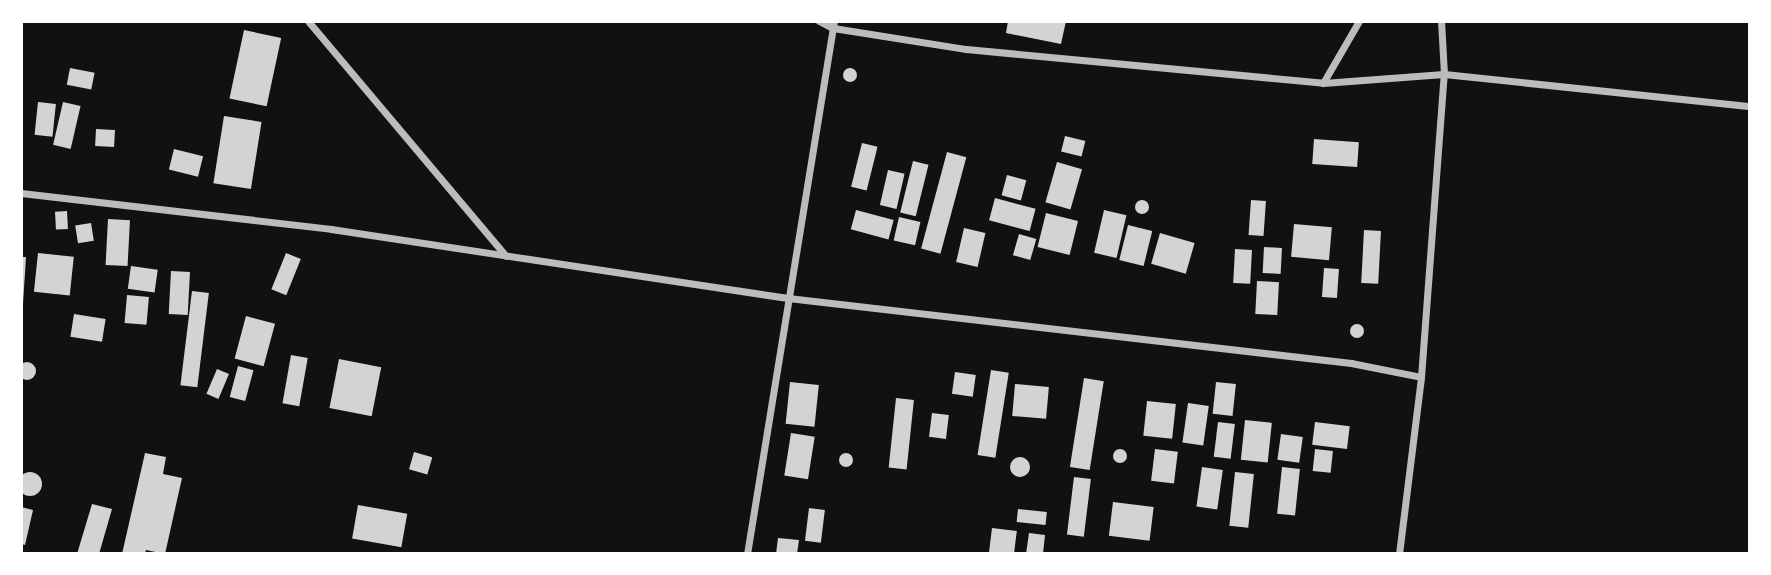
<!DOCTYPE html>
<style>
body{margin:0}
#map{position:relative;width:1771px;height:575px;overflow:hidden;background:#111;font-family:Signika,sans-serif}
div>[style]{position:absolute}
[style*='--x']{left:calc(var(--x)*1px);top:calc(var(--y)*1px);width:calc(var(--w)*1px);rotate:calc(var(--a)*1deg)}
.building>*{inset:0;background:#d3d3d3;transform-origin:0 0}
.round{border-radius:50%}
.minor>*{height:7px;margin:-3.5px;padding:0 3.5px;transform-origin:3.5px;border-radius:3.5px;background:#bcbcbc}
span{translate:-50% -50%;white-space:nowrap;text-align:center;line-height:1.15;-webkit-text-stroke:7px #fff;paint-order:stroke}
.frame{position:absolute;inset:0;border:23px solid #fff;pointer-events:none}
</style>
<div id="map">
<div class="building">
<div style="clip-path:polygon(1008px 21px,1066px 21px,1061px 44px,1006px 33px)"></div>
<div style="left:244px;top:30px;width:38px;height:70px;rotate:12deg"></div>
<div class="round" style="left:843px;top:68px;width:14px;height:14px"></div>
<div style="left:70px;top:68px;width:25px;height:17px;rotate:11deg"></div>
<div style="left:38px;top:102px;width:18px;height:33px;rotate:6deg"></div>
<div style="left:63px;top:102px;width:18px;height:44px;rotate:13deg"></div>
<div style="left:224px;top:116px;width:38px;height:68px;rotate:9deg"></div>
<div style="left:96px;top:129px;width:19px;height:17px;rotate:3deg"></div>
<div style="left:1065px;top:136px;width:21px;height:16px;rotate:14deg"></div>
<div style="left:1314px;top:139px;width:45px;height:25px;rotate:4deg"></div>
<div style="left:862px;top:143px;width:16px;height:45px;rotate:14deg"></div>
<div style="left:174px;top:149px;width:30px;height:21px;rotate:14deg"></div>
<div style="left:947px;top:152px;width:20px;height:100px;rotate:15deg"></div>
<div style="left:913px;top:161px;width:16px;height:53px;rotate:14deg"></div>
<div style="left:1057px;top:162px;width:26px;height:42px;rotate:16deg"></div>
<div style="left:888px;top:170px;width:17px;height:36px;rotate:13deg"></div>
<div style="left:1007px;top:175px;width:20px;height:21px;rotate:15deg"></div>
<div style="left:995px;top:198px;width:42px;height:23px;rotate:15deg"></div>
<div class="round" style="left:1135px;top:200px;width:14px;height:14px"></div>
<div style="left:1251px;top:200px;width:15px;height:35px;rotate:4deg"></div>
<div style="left:856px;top:210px;width:39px;height:20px;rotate:15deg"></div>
<div style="left:1104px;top:210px;width:23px;height:44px;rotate:13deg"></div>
<div style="left:67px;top:211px;width:18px;height:12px;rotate:87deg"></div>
<div style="left:1046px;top:213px;width:33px;height:35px;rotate:14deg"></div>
<div style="left:899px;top:217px;width:22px;height:24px;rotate:13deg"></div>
<div style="left:108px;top:219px;width:22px;height:46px;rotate:3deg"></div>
<div style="left:91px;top:223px;width:18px;height:16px;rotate:81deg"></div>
<div style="left:1294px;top:224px;width:38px;height:33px;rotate:5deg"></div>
<div style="left:1128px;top:225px;width:25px;height:36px;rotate:14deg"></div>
<div style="left:964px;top:228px;width:22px;height:35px;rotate:13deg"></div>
<div style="left:1364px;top:230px;width:17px;height:53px;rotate:3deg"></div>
<div style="left:1160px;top:233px;width:36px;height:32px;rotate:16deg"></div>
<div style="left:1019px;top:234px;width:18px;height:22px;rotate:16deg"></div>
<div style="left:1264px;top:247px;width:18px;height:26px;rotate:3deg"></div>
<div style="left:1235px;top:249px;width:17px;height:34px;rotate:3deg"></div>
<div style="left:38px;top:253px;width:36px;height:39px;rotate:6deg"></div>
<div style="left:286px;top:253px;width:16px;height:39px;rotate:22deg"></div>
<div style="clip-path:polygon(21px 257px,26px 257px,23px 304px,21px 304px)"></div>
<div style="left:131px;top:266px;width:27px;height:23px;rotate:8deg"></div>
<div style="left:1324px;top:268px;width:15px;height:29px;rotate:4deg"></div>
<div style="left:171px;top:271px;width:19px;height:43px;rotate:3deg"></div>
<div style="left:1257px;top:281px;width:22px;height:33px;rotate:3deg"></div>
<div style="left:192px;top:291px;width:17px;height:95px;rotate:7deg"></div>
<div style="left:127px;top:295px;width:22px;height:28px;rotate:5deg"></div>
<div style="left:74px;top:314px;width:32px;height:23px;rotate:9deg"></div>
<div style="left:246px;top:316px;width:30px;height:44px;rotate:15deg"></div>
<div class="round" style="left:1350px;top:324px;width:14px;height:14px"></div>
<div style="left:291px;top:355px;width:17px;height:49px;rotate:10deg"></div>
<div style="left:339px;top:359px;width:43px;height:50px;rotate:11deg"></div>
<div class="round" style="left:18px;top:362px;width:18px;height:18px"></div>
<div style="left:238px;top:366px;width:16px;height:32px;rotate:15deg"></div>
<div style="left:217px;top:369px;width:13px;height:27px;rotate:23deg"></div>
<div style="left:991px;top:370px;width:18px;height:86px;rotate:9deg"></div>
<div style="left:955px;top:372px;width:21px;height:22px;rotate:8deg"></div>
<div style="left:1084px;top:378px;width:20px;height:90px;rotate:9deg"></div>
<div style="left:790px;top:382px;width:29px;height:42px;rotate:6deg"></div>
<div style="left:1216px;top:382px;width:20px;height:32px;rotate:6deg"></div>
<div style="left:1015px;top:384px;width:34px;height:32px;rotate:5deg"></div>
<div style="left:896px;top:398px;width:18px;height:70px;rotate:6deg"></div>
<div style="left:1147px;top:401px;width:29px;height:35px;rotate:6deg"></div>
<div style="left:1188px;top:403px;width:21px;height:40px;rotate:8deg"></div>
<div style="left:932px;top:413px;width:17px;height:24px;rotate:7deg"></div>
<div style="left:1245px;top:420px;width:27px;height:40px;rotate:6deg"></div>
<div style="left:1218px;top:422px;width:17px;height:35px;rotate:7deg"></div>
<div style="left:1315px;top:422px;width:35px;height:23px;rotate:7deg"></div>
<div style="left:791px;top:433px;width:24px;height:43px;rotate:9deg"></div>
<div style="left:1281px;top:434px;width:22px;height:26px;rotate:8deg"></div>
<div class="round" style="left:1113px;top:449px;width:14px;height:14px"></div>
<div style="left:1155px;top:449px;width:23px;height:32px;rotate:7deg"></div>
<div style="left:1315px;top:449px;width:18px;height:22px;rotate:6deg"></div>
<div style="left:414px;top:452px;width:19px;height:18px;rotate:16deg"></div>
<div class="round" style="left:839px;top:453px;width:14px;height:14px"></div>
<div style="clip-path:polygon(145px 453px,166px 457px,163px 474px,182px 478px,165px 554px,146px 550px,145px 554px,122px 554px)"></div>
<div class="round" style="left:1010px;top:457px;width:20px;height:20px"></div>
<div style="left:1202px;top:467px;width:21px;height:40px;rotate:8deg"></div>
<div style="left:1282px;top:467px;width:18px;height:47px;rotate:6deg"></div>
<div class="round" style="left:18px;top:472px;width:24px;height:24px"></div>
<div style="left:1235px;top:472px;width:19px;height:54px;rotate:6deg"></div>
<div style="left:1074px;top:477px;width:17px;height:58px;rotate:7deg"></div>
<div style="left:1113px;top:502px;width:41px;height:34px;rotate:7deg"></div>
<div style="clip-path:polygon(92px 504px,112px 509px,99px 554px,77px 554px)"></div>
<div style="left:358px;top:505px;width:50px;height:34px;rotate:10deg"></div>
<div style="clip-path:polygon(21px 507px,33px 510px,25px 545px,21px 544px)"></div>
<div style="left:809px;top:508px;width:16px;height:33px;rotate:7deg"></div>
<div style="left:1018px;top:509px;width:29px;height:13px;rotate:6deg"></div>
<div style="left:992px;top:528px;width:25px;height:26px;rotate:7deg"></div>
<div style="clip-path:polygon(1029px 533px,1045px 535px,1043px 554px,1026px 554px)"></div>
<div style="clip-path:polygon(778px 538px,799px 540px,797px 554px,776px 554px)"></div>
</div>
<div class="minor">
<div style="--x:308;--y:21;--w:307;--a:49.9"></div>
<div style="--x:819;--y:21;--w:16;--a:27"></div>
<div style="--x:833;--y:28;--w:135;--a:9"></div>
<div style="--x:966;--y:49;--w:359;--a:5.4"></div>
<div style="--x:1323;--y:83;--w:121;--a:-4.3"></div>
<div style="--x:1444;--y:74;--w:308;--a:6"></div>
<div style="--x:1323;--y:83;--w:72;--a:-59.9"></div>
<div style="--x:21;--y:193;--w:312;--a:6.6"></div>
<div style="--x:331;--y:229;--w:462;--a:8.6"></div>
<div style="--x:788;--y:298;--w:567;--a:6.59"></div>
<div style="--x:1351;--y:363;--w:71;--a:11.3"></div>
<div style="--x:747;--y:554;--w:540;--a:-80.73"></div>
<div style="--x:1399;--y:554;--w:178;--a:-82.9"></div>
<div style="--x:1421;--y:377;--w:304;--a:-85.7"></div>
<div style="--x:1444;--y:74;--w:53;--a:-93.2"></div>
</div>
<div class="frame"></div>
</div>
